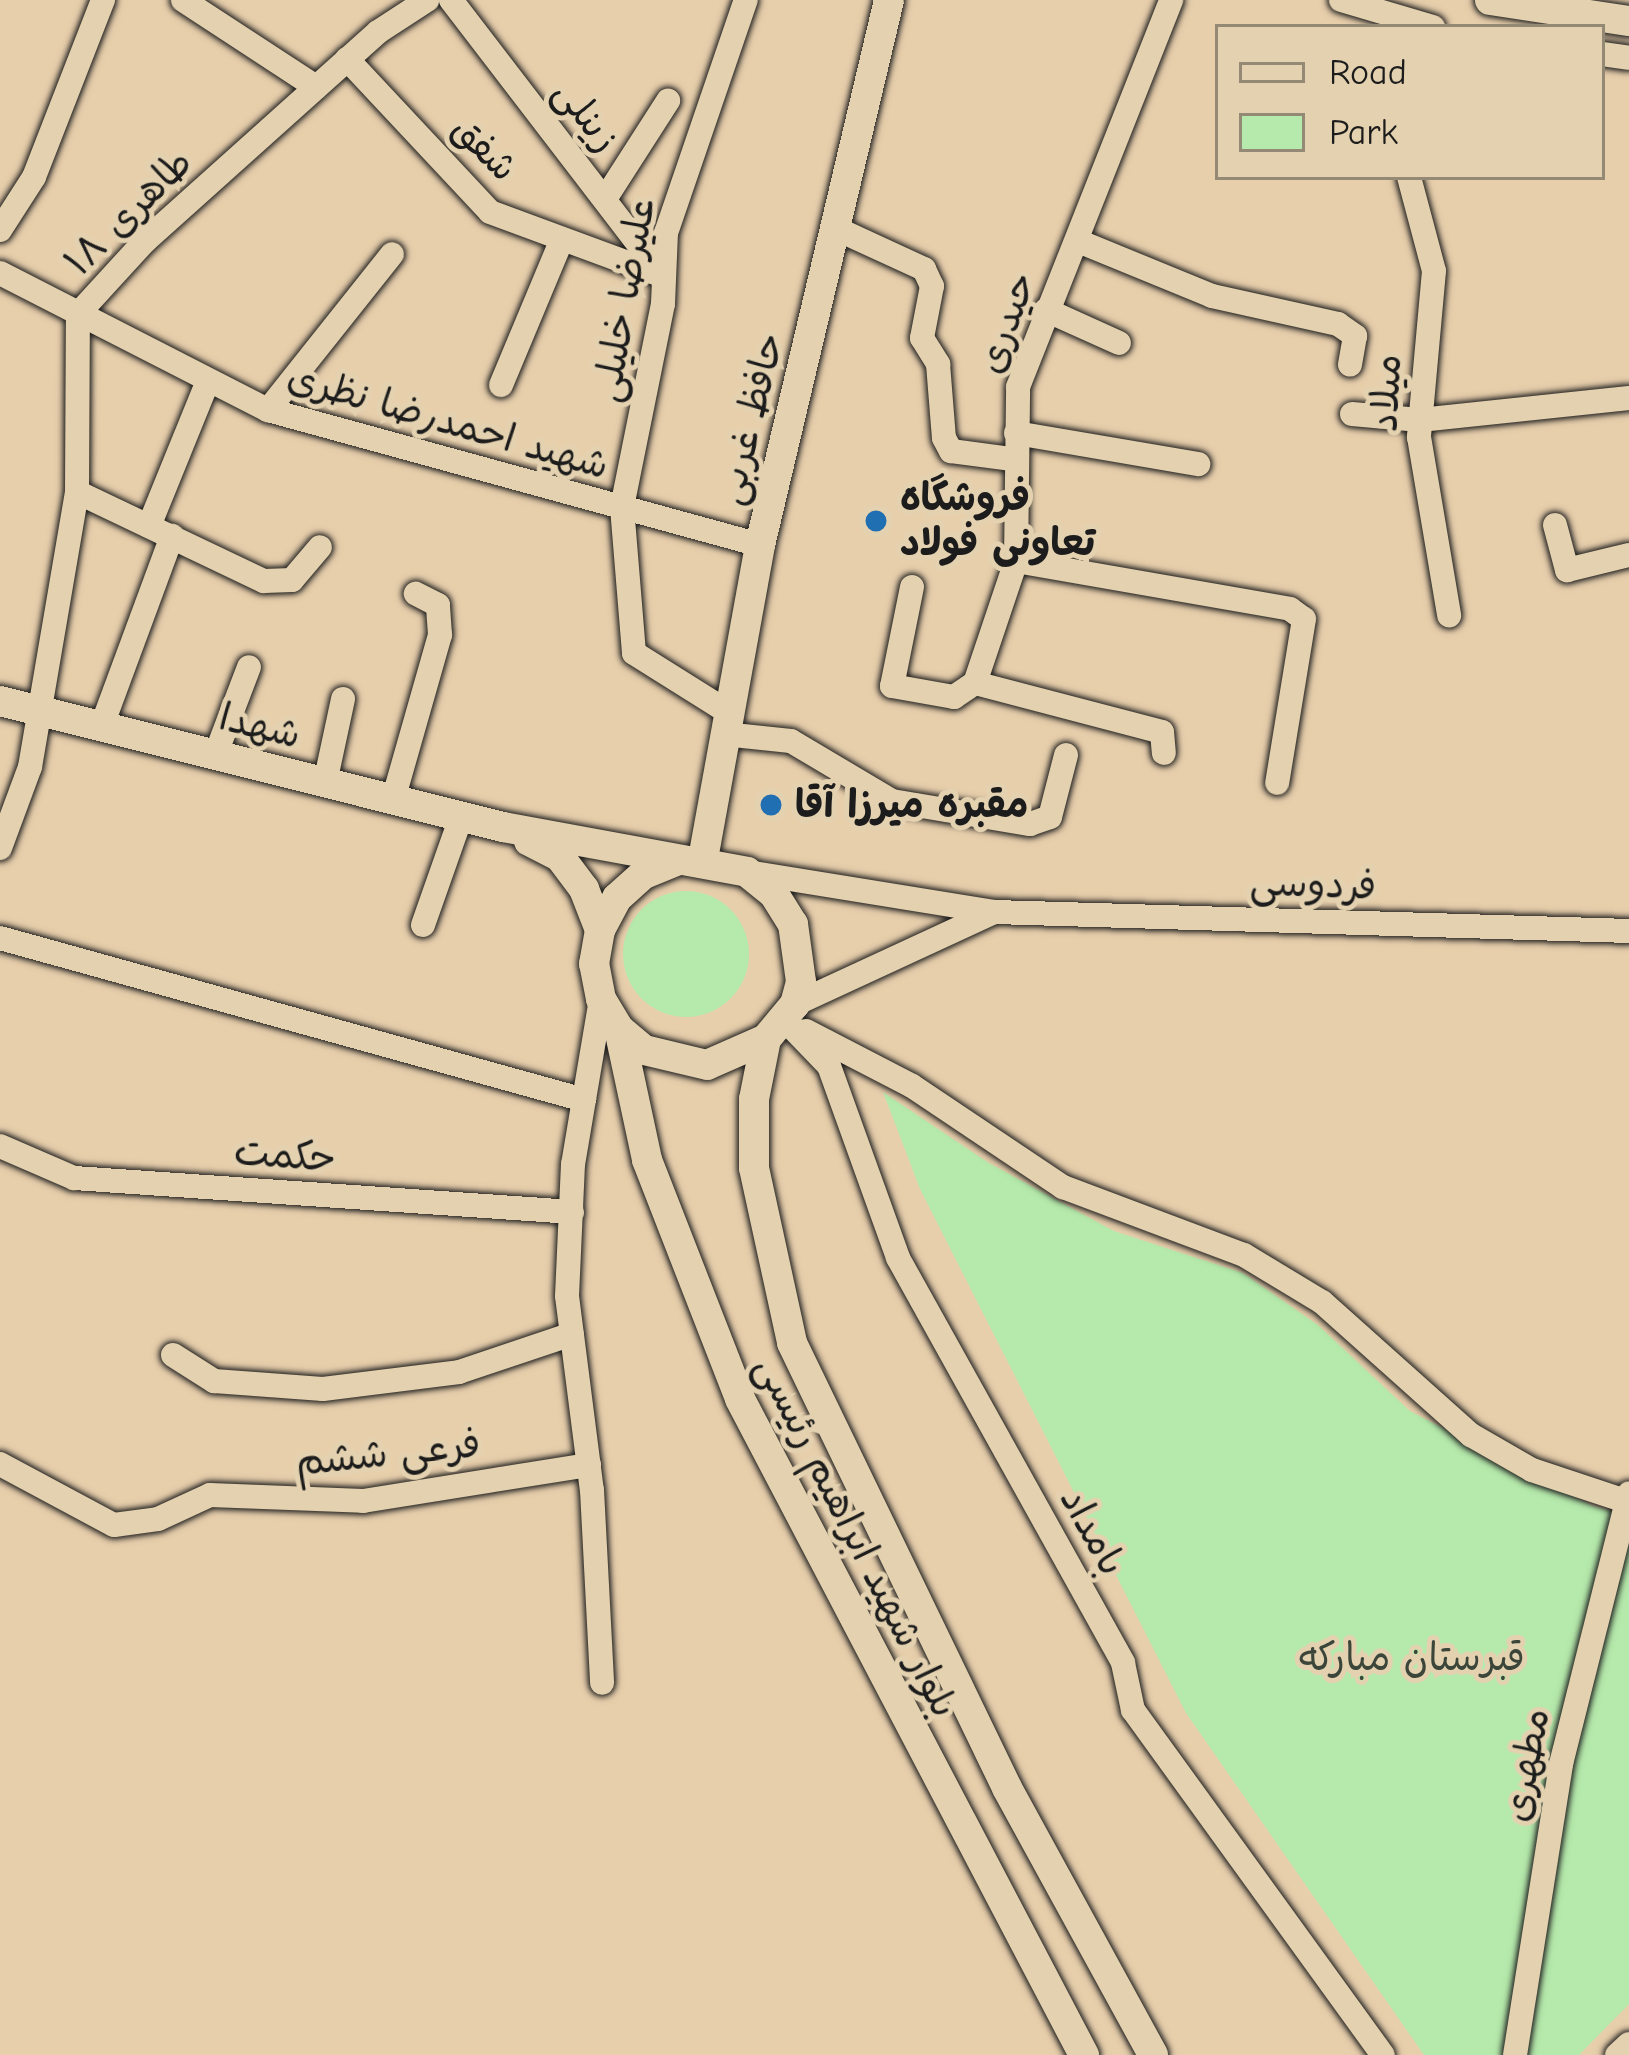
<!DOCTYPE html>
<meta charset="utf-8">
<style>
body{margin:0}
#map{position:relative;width:1629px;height:2055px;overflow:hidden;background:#e8cfac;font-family:"Comic Neue","Playpen Sans Arabic",sans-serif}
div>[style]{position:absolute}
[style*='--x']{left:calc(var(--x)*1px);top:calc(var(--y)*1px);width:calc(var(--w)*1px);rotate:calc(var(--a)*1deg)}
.green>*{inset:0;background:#b6eaac}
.round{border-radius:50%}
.roads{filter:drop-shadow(0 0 3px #1c1c1c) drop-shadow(0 0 3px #1c1c1c)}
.minor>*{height:24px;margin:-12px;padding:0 12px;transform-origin:12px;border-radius:12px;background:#e3d1af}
.major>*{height:30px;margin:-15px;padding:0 15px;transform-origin:15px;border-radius:15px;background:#e3d1af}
.dots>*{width:33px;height:33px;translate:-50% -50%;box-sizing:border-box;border:6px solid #e3d1af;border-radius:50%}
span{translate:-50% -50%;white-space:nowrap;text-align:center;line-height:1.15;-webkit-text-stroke:10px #e3d1af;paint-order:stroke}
.street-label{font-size:39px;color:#1c1c1c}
.poi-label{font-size:39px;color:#1c1c1c;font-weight:700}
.left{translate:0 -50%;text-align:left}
.park-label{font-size:39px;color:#3b4539}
.legend{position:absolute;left:1215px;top:24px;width:390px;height:156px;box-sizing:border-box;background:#e3d1af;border:3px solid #938974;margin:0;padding:15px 21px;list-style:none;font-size:36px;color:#1c1c1c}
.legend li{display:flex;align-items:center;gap:24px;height:60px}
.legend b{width:60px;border:3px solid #938974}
</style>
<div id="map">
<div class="green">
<div class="round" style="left:623px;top:891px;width:126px;height:126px"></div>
<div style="clip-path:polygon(883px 1092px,989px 1163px,1114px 1231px,1243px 1273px,1318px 1325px,1410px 1411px,1593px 1506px,1629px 1515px,1629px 2004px,1579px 2055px,1424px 2055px,1186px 1713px,920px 1189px)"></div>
</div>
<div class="roads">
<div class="minor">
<div style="--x:183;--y:0;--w:159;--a:33.2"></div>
<div style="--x:451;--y:0;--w:345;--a:52.5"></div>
<div style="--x:1341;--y:0;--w:96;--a:16.4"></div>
<div style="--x:1602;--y:54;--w:27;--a:8"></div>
<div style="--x:347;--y:59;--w:209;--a:46.9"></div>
<div style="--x:490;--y:212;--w:184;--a:20.3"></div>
<div style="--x:1409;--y:177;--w:97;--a:75.1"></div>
<div style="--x:1434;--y:271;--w:167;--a:95.2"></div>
<div style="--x:1419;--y:437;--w:181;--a:80.4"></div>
<div style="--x:605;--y:199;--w:117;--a:-57.3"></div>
<div style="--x:837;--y:229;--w:96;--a:24.7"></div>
<div style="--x:924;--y:269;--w:19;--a:65"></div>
<div style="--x:932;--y:286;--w:53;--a:100.9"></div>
<div style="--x:922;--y:338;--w:31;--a:58"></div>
<div style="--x:938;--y:364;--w:74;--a:85.4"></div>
<div style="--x:944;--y:438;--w:15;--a:62"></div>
<div style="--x:951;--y:451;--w:62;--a:7.5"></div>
<div style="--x:0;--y:230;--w:63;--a:-57.3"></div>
<div style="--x:34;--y:177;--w:190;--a:-68.7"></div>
<div style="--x:1078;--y:241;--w:145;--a:22.3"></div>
<div style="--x:1212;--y:296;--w:129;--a:12.5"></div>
<div style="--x:1338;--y:324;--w:21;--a:35"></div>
<div style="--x:1355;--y:336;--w:29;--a:100"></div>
<div style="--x:0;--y:273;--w:301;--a:27.1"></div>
<div style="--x:268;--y:410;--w:510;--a:15.34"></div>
<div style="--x:1046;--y:310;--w:80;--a:24.3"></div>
<div style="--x:501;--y:385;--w:158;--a:-67.3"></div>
<div style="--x:268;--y:410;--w:199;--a:-51.5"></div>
<div style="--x:1352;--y:414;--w:68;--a:5"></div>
<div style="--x:1420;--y:420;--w:210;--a:-6"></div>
<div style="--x:1016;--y:433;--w:185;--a:9.7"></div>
<div style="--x:77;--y:492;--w:207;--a:25.5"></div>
<div style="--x:264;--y:581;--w:28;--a:-2"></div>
<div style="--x:292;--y:580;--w:43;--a:-49.7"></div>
<div style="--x:1555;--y:525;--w:47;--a:75.1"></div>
<div style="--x:1567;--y:570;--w:64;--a:-13.6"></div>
<div style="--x:149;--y:526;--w:157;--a:-67.9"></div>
<div style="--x:1016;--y:561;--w:278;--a:9.9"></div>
<div style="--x:1290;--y:609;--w:17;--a:36"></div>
<div style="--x:1304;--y:619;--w:166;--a:99.3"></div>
<div style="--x:912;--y:587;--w:101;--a:101.4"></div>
<div style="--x:892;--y:686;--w:63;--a:10.1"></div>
<div style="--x:954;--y:697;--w:25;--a:-34"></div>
<div style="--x:975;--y:683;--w:129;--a:-71.4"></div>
<div style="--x:1016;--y:561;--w:174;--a:-89.3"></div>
<div style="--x:1018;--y:387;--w:416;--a:-68.4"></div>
<div style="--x:975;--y:683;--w:193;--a:14.7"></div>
<div style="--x:1162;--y:732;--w:21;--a:85"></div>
<div style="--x:728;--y:712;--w:111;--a:-147.9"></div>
<div style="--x:634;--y:653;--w:146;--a:-94.7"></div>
<div style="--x:622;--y:507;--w:207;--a:-78.6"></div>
<div style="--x:663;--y:304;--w:71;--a:-87.6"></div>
<div style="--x:666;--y:233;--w:246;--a:-71.1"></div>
<div style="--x:101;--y:728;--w:205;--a:-69.7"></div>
<div style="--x:724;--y:734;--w:67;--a:6"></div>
<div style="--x:791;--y:741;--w:117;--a:30.7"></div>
<div style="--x:892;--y:801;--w:140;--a:9.5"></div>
<div style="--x:1030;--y:824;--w:21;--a:-19"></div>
<div style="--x:1050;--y:817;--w:64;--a:-75.5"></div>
<div style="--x:215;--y:756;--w:95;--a:-69.1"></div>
<div style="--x:325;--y:783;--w:86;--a:-77.9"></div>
<div style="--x:393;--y:800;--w:172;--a:-74.1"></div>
<div style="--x:440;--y:635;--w:30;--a:-94"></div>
<div style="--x:438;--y:605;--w:25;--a:-153"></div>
<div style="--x:0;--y:848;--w:86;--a:-69.7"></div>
<div style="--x:30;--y:767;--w:279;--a:-80.3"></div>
<div style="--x:77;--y:492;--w:178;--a:-89.7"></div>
<div style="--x:78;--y:314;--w:99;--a:-47.5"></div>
<div style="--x:145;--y:241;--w:313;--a:-41.9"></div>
<div style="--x:378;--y:32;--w:59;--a:-33.1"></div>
<div style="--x:747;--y:872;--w:250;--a:9.2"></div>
<div style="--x:994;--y:912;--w:635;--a:1.71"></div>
<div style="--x:423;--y:925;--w:114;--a:-70.6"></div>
<div style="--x:0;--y:938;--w:606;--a:15.5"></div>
<div style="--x:601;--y:999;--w:167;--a:99.6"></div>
<div style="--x:573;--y:1164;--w:132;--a:92.6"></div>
<div style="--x:567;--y:1296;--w:196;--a:82.7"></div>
<div style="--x:592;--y:1490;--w:193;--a:87"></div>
<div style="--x:795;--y:1004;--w:219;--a:-24.8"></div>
<div style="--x:783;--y:1018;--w:66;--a:46.2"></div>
<div style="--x:829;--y:1066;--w:204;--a:70.2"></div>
<div style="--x:898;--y:1258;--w:463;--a:60.9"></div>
<div style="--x:1123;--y:1663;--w:48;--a:78"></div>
<div style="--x:1133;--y:1710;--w:426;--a:54.1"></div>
<div style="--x:806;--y:1031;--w:119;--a:27.4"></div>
<div style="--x:912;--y:1086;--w:182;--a:33.8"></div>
<div style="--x:1063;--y:1187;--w:193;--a:20.6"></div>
<div style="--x:1244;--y:1255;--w:91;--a:31.1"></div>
<div style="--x:1322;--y:1302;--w:200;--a:41.8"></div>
<div style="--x:1471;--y:1435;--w:70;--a:29.8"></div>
<div style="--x:1532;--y:1470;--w:102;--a:18.3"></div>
<div style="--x:0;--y:1146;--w:81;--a:23.4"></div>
<div style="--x:74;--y:1178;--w:499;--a:3.9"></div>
<div style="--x:173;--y:1355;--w:49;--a:32.4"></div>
<div style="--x:214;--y:1381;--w:109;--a:4.2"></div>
<div style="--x:323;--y:1389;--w:137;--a:-7.1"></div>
<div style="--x:459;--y:1372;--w:119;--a:-18.6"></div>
<div style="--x:0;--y:1464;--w:129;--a:28.2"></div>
<div style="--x:114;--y:1525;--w:44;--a:-7.8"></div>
<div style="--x:158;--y:1519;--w:57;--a:-24.8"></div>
<div style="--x:210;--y:1495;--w:153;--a:2.2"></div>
<div style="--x:363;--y:1501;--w:229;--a:-9.1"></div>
<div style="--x:1515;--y:2055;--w:295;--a:-81"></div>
<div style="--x:1561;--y:1764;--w:279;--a:-75.9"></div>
<div style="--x:1617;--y:2055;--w:16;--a:-43"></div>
</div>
<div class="major">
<div style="--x:1490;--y:0;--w:141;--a:8.6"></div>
<div style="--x:0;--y:701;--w:519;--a:14.06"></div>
<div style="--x:503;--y:827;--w:248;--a:10.4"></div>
<div style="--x:747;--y:872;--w:35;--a:39"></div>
<div style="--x:774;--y:894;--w:36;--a:58"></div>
<div style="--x:793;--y:924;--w:59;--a:82.1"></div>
<div style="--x:801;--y:982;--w:23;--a:105"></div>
<div style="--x:795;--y:1004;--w:45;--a:129.6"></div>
<div style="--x:766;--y:1039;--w:64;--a:156.2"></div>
<div style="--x:707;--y:1065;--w:65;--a:-166.6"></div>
<div style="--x:644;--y:1050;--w:33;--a:-140"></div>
<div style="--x:619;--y:1029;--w:35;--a:-121"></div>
<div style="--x:601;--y:999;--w:36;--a:-101"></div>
<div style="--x:594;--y:964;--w:35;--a:-80"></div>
<div style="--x:600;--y:930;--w:36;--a:-62"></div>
<div style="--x:617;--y:898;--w:36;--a:-42"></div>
<div style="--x:644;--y:874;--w:35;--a:-22"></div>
<div style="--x:529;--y:841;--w:35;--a:27"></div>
<div style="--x:560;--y:857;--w:40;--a:53"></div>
<div style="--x:584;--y:889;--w:44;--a:68.7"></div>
<div style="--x:703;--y:859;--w:319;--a:-79.7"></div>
<div style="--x:760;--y:545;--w:560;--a:-76.68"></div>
<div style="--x:619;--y:1029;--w:134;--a:77.9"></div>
<div style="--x:647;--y:1160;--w:256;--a:68.7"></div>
<div style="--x:740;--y:1399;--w:741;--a:62.33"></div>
<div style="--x:766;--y:1039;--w:61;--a:101.3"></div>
<div style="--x:754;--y:1099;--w:69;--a:90"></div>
<div style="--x:754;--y:1168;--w:179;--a:77.7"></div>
<div style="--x:792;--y:1343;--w:494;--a:64.2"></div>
<div style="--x:1007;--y:1788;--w:304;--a:61.3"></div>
</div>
</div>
<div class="dots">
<div style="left:876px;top:521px;background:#1f6fb2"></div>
<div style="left:771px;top:805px;background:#1f6fb2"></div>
</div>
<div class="street-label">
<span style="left:586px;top:116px;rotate:52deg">زینلی</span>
<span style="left:484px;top:149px;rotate:45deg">شفق</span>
<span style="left:129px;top:213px;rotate:-45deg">طاهری ۱۸</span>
<span style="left:625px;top:300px;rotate:-80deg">علیرضا خلیلی</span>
<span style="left:1007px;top:323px;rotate:-70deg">حیدری</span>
<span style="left:1387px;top:393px;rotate:-87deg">میلاد</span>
<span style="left:751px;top:419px;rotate:-76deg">حافظ غربی</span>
<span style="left:448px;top:422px;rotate:16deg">شهید احمدرضا نظری</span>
<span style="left:260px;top:727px;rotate:14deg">شهدا</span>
<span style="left:1313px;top:885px;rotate:2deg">فردوسی</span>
<span style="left:285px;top:1156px;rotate:4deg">حکمت</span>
<span style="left:388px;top:1454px;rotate:-6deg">فرعی ششم</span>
<span style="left:1092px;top:1532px;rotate:61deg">بامداد</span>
<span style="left:856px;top:1537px;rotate:63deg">بلوار شهید ابراهیم رئیسی</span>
<span style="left:1527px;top:1765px;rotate:-79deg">مطهری</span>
</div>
<div class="poi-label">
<span class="left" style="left:900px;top:521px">فروشگاه<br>تعاونی فولاد</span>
<span class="left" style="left:795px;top:805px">مقبره میرزا آقا</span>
</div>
<div class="park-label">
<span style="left:1412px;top:1658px">قبرستان مبارکه</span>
</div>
<ul class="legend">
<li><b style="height:15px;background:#e3d1af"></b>Road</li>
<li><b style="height:33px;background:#b6eaac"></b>Park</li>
</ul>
</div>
